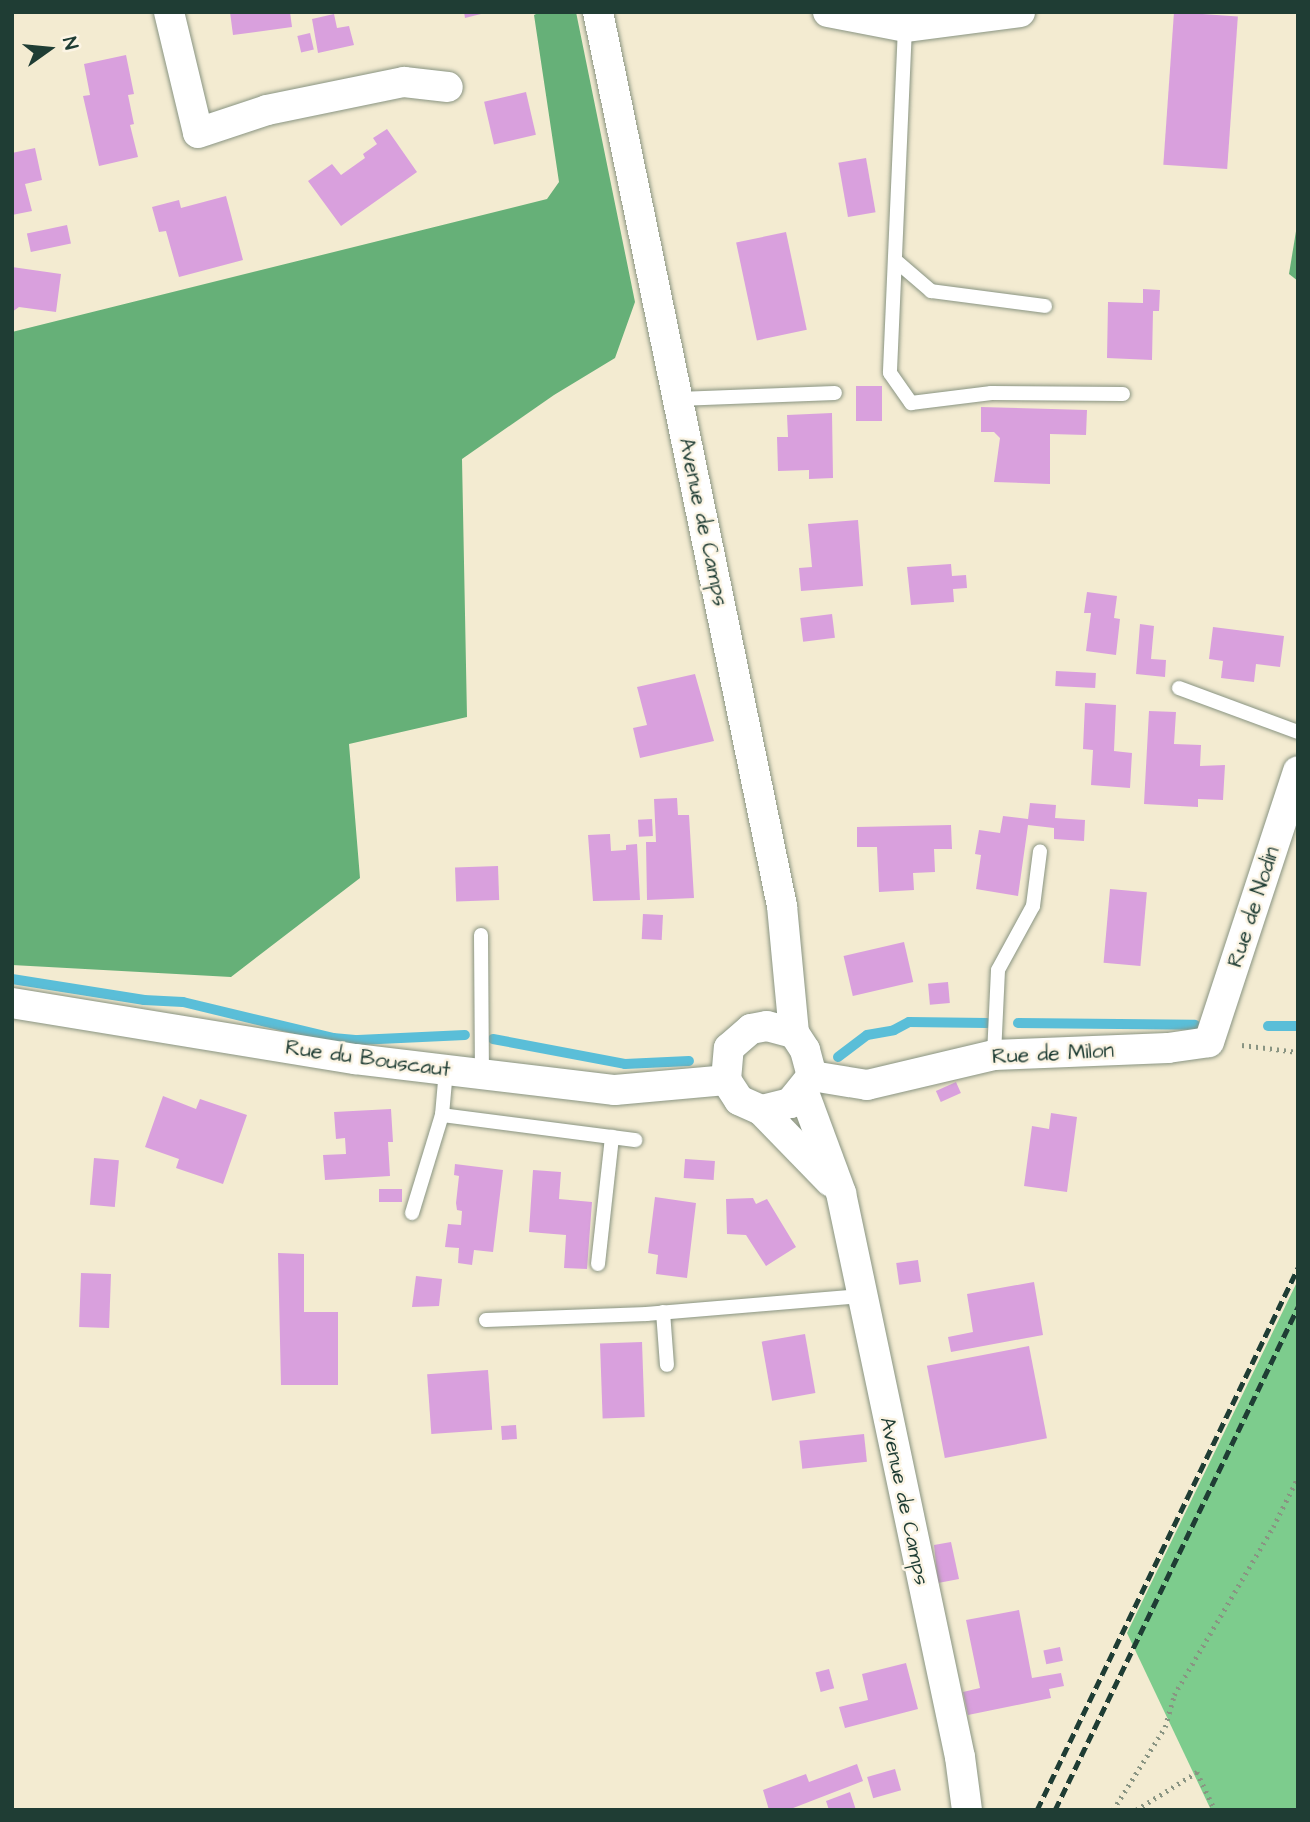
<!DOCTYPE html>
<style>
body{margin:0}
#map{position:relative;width:1310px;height:1822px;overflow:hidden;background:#f3ebd1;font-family:"Architects Daughter",sans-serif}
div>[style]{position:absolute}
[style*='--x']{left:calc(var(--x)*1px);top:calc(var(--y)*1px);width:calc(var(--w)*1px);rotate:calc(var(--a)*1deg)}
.green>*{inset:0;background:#7dcc8d}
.forest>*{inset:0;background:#66b078}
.stream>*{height:10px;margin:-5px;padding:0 5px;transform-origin:5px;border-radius:5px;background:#5abed8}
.building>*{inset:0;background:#d9a0dd;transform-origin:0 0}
.path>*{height:4.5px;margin-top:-2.25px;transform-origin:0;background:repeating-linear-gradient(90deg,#899482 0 2px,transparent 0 7px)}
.roads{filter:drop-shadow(0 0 2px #899482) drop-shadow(0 0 2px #899482)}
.lane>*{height:14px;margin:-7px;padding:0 7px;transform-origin:7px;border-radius:7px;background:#fff}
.street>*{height:30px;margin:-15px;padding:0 15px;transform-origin:15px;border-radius:15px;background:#fff}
.rail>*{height:5px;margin-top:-2.5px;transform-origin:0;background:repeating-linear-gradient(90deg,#1f3d34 0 10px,transparent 0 15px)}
span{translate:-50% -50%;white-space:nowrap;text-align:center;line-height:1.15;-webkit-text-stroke:5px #fcf5e5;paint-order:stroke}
.street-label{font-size:21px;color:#1f3d34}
.frame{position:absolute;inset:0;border:14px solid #1f3d34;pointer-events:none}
.north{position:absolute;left:14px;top:14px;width:70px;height:70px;-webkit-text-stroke:5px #fcf5e5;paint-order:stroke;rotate:75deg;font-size:19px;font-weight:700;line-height:28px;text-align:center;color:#1f3d34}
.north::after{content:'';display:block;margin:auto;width:24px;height:32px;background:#1f3d34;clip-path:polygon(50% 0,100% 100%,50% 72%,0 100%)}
</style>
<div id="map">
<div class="green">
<div style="clip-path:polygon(1298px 1280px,1298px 1810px,1211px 1810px,1127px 1633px)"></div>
</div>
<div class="forest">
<div style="clip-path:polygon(540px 12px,576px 12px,635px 302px,615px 358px,554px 395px,462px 459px,467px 717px,349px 744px,360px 878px,231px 977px,12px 965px,12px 332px,547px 199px,559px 182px,534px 15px)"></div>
<div style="clip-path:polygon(1298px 219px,1298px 281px,1289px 274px)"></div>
</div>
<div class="stream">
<div style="--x:12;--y:979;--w:134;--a:9"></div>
<div style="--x:144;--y:1000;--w:39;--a:3"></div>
<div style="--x:183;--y:1002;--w:154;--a:13.5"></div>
<div style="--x:333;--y:1038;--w:25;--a:5"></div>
<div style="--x:358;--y:1040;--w:107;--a:-2.7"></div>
<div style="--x:1018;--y:1023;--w:177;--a:0.6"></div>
<div style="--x:1268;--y:1026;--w:30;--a:0"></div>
<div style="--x:493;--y:1039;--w:134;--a:10.7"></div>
<div style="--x:625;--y:1064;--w:64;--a:-2.7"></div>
<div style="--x:838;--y:1057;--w:36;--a:-37"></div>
<div style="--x:867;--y:1035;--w:27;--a:-10"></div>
<div style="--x:894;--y:1030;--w:17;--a:-28"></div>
<div style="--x:909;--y:1022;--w:78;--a:0.7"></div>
</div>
<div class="building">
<div style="clip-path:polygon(230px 12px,290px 12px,292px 27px,233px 35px)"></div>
<div style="clip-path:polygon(464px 12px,485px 12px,485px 13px,465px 18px)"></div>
<div style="left:1174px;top:12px;width:64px;height:153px;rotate:4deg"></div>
<div style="clip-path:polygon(334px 14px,337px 28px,349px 26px,354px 45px,318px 53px,312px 19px)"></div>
<div style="left:310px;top:33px;width:17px;height:13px;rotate:77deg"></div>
<div style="clip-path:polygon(126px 55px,134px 94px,128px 95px,134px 124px,130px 125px,138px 157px,99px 166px,83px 96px,90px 95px,84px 64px)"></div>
<div style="left:526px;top:92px;width:44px;height:43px;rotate:77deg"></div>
<div style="clip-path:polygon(387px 129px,417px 172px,341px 226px,308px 181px,332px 164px,341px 175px,365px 158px,363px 154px,377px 144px,373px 138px)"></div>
<div style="clip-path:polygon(35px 148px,42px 180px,25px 184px,32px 211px,12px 215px,12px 153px)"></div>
<div style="left:866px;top:158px;width:55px;height:28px;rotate:80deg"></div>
<div style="clip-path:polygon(226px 196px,243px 260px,179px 277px,166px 231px,159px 232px,152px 207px,179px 200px,181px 208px)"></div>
<div style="left:67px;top:225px;width:19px;height:41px;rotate:78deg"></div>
<div style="left:786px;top:232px;width:100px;height:51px;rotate:78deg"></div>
<div style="clip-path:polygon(12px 267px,61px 274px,56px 312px,19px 307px,12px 312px)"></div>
<div style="clip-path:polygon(1143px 289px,1160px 290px,1159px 311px,1153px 311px,1152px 360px,1107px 358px,1108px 302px,1143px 303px)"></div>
<div style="left:856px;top:386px;width:26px;height:35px"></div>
<div style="clip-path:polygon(981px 407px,1087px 410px,1086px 435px,1050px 434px,1050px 484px,994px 482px,1000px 438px,994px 432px,981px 432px)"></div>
<div style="clip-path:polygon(832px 413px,833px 478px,809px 479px,809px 470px,778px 471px,777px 437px,788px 437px,787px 415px)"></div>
<div style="clip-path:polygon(858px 520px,863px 586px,801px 591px,799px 568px,812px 567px,808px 524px)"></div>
<div style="clip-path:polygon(951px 564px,952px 576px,966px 575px,967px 588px,953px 589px,954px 602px,911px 605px,907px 567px)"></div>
<div style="clip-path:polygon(1087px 592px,1117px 596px,1114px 618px,1120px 619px,1116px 655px,1086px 651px,1091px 613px,1084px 613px)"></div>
<div style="left:832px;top:614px;width:24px;height:32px;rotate:83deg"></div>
<div style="clip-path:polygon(1140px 624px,1154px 626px,1151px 659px,1166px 660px,1165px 677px,1136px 674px)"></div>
<div style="clip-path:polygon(1213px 627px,1284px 636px,1280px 667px,1256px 664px,1254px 682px,1221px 678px,1223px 661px,1209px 659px)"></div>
<div style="left:1056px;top:671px;width:40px;height:15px;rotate:3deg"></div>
<div style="clip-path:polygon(695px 674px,714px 741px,640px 758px,633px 728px,647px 725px,637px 687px)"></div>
<div style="clip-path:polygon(1085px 703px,1116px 705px,1114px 751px,1132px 753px,1130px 788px,1091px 785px,1093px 750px,1083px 749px)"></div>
<div style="clip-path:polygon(1149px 711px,1176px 712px,1174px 744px,1201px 745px,1200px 766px,1225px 765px,1223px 800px,1198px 799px,1198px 807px,1144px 804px)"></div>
<div style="clip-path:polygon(677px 798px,678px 815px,689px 815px,694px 898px,647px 900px,646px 842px,656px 842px,654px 799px)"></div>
<div style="clip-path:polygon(1030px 803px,1056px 805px,1055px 818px,1085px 820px,1084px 841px,1054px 839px,1054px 828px,1028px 825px,1018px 896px,976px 889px,981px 855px,975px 854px,979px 830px,1000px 833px,1003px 816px,1028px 819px)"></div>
<div style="left:652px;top:819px;width:17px;height:14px;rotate:87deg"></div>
<div style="clip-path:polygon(951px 825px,952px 849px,934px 849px,935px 872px,913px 873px,914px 890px,879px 892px,877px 847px,857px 847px,857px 827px)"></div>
<div style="clip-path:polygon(610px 834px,611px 851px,626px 850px,626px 845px,637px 844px,640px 900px,593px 901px,588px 835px)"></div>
<div style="left:498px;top:866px;width:34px;height:43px;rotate:88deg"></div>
<div style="left:1110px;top:889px;width:37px;height:74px;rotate:5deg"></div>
<div style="left:643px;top:914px;width:20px;height:25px;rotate:3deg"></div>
<div style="left:904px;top:942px;width:41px;height:62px;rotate:77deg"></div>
<div style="left:948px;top:982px;width:21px;height:20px;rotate:85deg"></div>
<div style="left:956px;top:1082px;width:12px;height:22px;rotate:66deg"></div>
<div style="clip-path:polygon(163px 1096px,196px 1109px,200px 1099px,247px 1115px,223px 1184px,176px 1168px,179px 1159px,145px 1147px)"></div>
<div style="clip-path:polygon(391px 1109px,393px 1142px,388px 1142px,390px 1176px,325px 1180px,323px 1155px,346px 1154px,345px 1138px,336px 1139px,334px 1112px)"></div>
<div style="clip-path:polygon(1051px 1113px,1077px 1117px,1067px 1192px,1024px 1186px,1032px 1126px,1049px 1129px)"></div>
<div style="left:94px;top:1158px;width:25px;height:47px;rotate:5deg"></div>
<div style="left:685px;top:1159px;width:30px;height:19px;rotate:4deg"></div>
<div style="clip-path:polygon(455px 1164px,503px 1170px,493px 1252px,474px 1250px,472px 1265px,458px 1263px,459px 1248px,445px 1247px,448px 1224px,461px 1225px,462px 1211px,457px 1210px,456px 1203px,459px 1176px,454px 1175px)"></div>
<div style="clip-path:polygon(533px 1170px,561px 1172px,559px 1199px,592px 1202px,587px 1269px,564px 1268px,566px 1235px,529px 1232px)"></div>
<div style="left:379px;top:1189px;width:23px;height:13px"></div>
<div style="clip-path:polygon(655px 1197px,696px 1203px,687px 1278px,656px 1274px,658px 1255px,648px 1253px)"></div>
<div style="clip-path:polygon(753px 1198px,756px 1204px,767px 1199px,796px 1247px,766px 1266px,746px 1235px,727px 1234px,726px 1199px)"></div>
<div style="clip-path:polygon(278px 1253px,304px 1254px,304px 1312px,338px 1312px,338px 1385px,281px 1385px)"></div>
<div style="left:918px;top:1260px;width:22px;height:22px;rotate:82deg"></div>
<div style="left:81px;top:1273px;width:30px;height:54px;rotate:2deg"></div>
<div style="clip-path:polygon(416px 1276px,442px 1279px,439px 1306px,412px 1307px)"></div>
<div style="clip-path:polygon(1034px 1282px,1043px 1335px,951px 1352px,948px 1337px,973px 1332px,967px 1294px)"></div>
<div style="left:805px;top:1334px;width:60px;height:44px;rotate:80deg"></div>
<div style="left:642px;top:1342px;width:75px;height:42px;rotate:88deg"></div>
<div style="left:1029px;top:1346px;width:94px;height:104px;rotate:79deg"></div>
<div style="left:488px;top:1370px;width:60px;height:61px;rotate:86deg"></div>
<div style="left:516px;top:1425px;width:14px;height:15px;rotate:86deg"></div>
<div style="left:864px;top:1434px;width:28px;height:65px;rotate:84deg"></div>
<div style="clip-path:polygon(951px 1542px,959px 1579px,938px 1583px,934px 1545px)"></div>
<div style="clip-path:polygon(1019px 1610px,1032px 1678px,1061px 1673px,1064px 1686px,1049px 1689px,1051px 1698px,968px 1715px,963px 1692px,980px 1688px,966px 1620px)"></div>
<div style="left:1060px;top:1647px;width:14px;height:17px;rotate:78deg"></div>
<div style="clip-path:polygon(906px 1663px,918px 1709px,845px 1728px,839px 1707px,868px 1700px,862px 1674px)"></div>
<div style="left:829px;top:1669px;width:20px;height:14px;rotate:75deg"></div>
<div style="clip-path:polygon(857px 1764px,863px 1781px,788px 1810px,769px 1810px,763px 1790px,806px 1774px,809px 1782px)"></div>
<div style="left:895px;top:1769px;width:22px;height:29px;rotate:74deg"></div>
<div style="clip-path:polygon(850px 1792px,856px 1810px,829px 1810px,826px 1801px)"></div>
</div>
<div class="path">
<div style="--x:1242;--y:1045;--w:56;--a:7.1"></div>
<div style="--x:1113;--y:1810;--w:98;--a:-57.9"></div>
<div style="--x:1165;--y:1727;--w:33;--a:-74"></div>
<div style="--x:1174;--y:1695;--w:195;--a:-59.5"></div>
<div style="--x:1273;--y:1527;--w:56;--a:-63.4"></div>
<div style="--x:1136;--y:1810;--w:72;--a:-31.9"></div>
<div style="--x:1197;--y:1772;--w:42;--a:64.7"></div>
</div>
<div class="roads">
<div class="lane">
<div style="--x:905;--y:27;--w:346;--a:92.5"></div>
<div style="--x:890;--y:373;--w:37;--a:55"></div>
<div style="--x:911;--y:403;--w:81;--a:-7.1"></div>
<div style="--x:991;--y:393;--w:132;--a:0.4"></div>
<div style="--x:895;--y:260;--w:48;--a:40.7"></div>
<div style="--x:931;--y:291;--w:115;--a:7.5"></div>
<div style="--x:678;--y:399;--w:157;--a:-2.2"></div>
<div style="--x:1179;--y:688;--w:127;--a:20.3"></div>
<div style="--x:481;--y:935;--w:139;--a:89.6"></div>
<div style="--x:994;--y:1055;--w:85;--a:-87.3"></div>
<div style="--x:998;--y:970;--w:73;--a:-61.3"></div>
<div style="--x:1033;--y:906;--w:55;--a:-82.7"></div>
<div style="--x:446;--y:1070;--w:45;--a:95.1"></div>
<div style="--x:442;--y:1115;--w:195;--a:7.4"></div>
<div style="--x:412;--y:1213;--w:102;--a:-73"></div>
<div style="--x:598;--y:1264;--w:128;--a:-83.7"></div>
<div style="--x:663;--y:1312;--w:53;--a:85.7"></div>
<div style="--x:486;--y:1320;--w:161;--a:-2.1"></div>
<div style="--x:647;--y:1314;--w:217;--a:-4.8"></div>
</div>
<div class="street">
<div style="--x:169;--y:12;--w:124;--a:76.5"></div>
<div style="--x:198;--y:133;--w:73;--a:-18.4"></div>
<div style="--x:267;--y:110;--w:140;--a:-11.6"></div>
<div style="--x:404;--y:82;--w:44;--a:6.5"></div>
<div style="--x:598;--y:12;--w:913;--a:78.37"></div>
<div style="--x:782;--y:906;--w:128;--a:84.6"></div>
<div style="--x:828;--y:12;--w:78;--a:11"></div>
<div style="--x:905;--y:27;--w:116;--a:-7.4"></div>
<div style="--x:12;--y:1003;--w:348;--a:9.3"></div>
<div style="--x:355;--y:1059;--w:262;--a:6.8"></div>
<div style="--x:615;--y:1090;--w:111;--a:-5.1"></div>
<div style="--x:767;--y:1026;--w:28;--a:15"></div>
<div style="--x:794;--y:1033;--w:20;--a:57"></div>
<div style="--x:805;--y:1050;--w:27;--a:75"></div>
<div style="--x:812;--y:1076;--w:35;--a:129"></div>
<div style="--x:790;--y:1103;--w:30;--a:166"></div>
<div style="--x:761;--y:1110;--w:24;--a:-156"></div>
<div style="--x:739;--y:1100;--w:24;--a:-123"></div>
<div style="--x:726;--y:1080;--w:32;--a:-85"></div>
<div style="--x:729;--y:1048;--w:29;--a:-41"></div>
<div style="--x:751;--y:1029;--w:16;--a:-11"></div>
<div style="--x:812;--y:1076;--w:56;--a:9.3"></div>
<div style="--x:867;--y:1085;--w:130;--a:-13.3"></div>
<div style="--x:994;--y:1055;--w:174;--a:-2.3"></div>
<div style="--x:1168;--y:1048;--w:41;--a:-8.3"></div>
<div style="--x:1209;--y:1042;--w:285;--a:-71.8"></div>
<div style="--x:803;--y:1090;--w:110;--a:69.7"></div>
<div style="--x:841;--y:1193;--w:576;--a:78.09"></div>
<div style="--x:960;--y:1757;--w:53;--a:82.5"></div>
<div style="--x:761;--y:1110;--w:100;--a:45.8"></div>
</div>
</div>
<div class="rail">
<div style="--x:1037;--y:1810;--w:602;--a:-64.29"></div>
<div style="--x:1055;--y:1810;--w:559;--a:-64.21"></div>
</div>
<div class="street-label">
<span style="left:703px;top:522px;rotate:78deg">Avenue de Camps</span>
<span style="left:1254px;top:907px;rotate:-72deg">Rue de Nodin</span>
<span style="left:1053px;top:1054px;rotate:-3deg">Rue de Milon</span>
<span style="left:368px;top:1059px;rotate:8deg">Rue du Bouscaut</span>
<span style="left:904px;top:1501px;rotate:78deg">Avenue de Camps</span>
</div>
<div class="frame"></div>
<div class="north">N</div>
</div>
